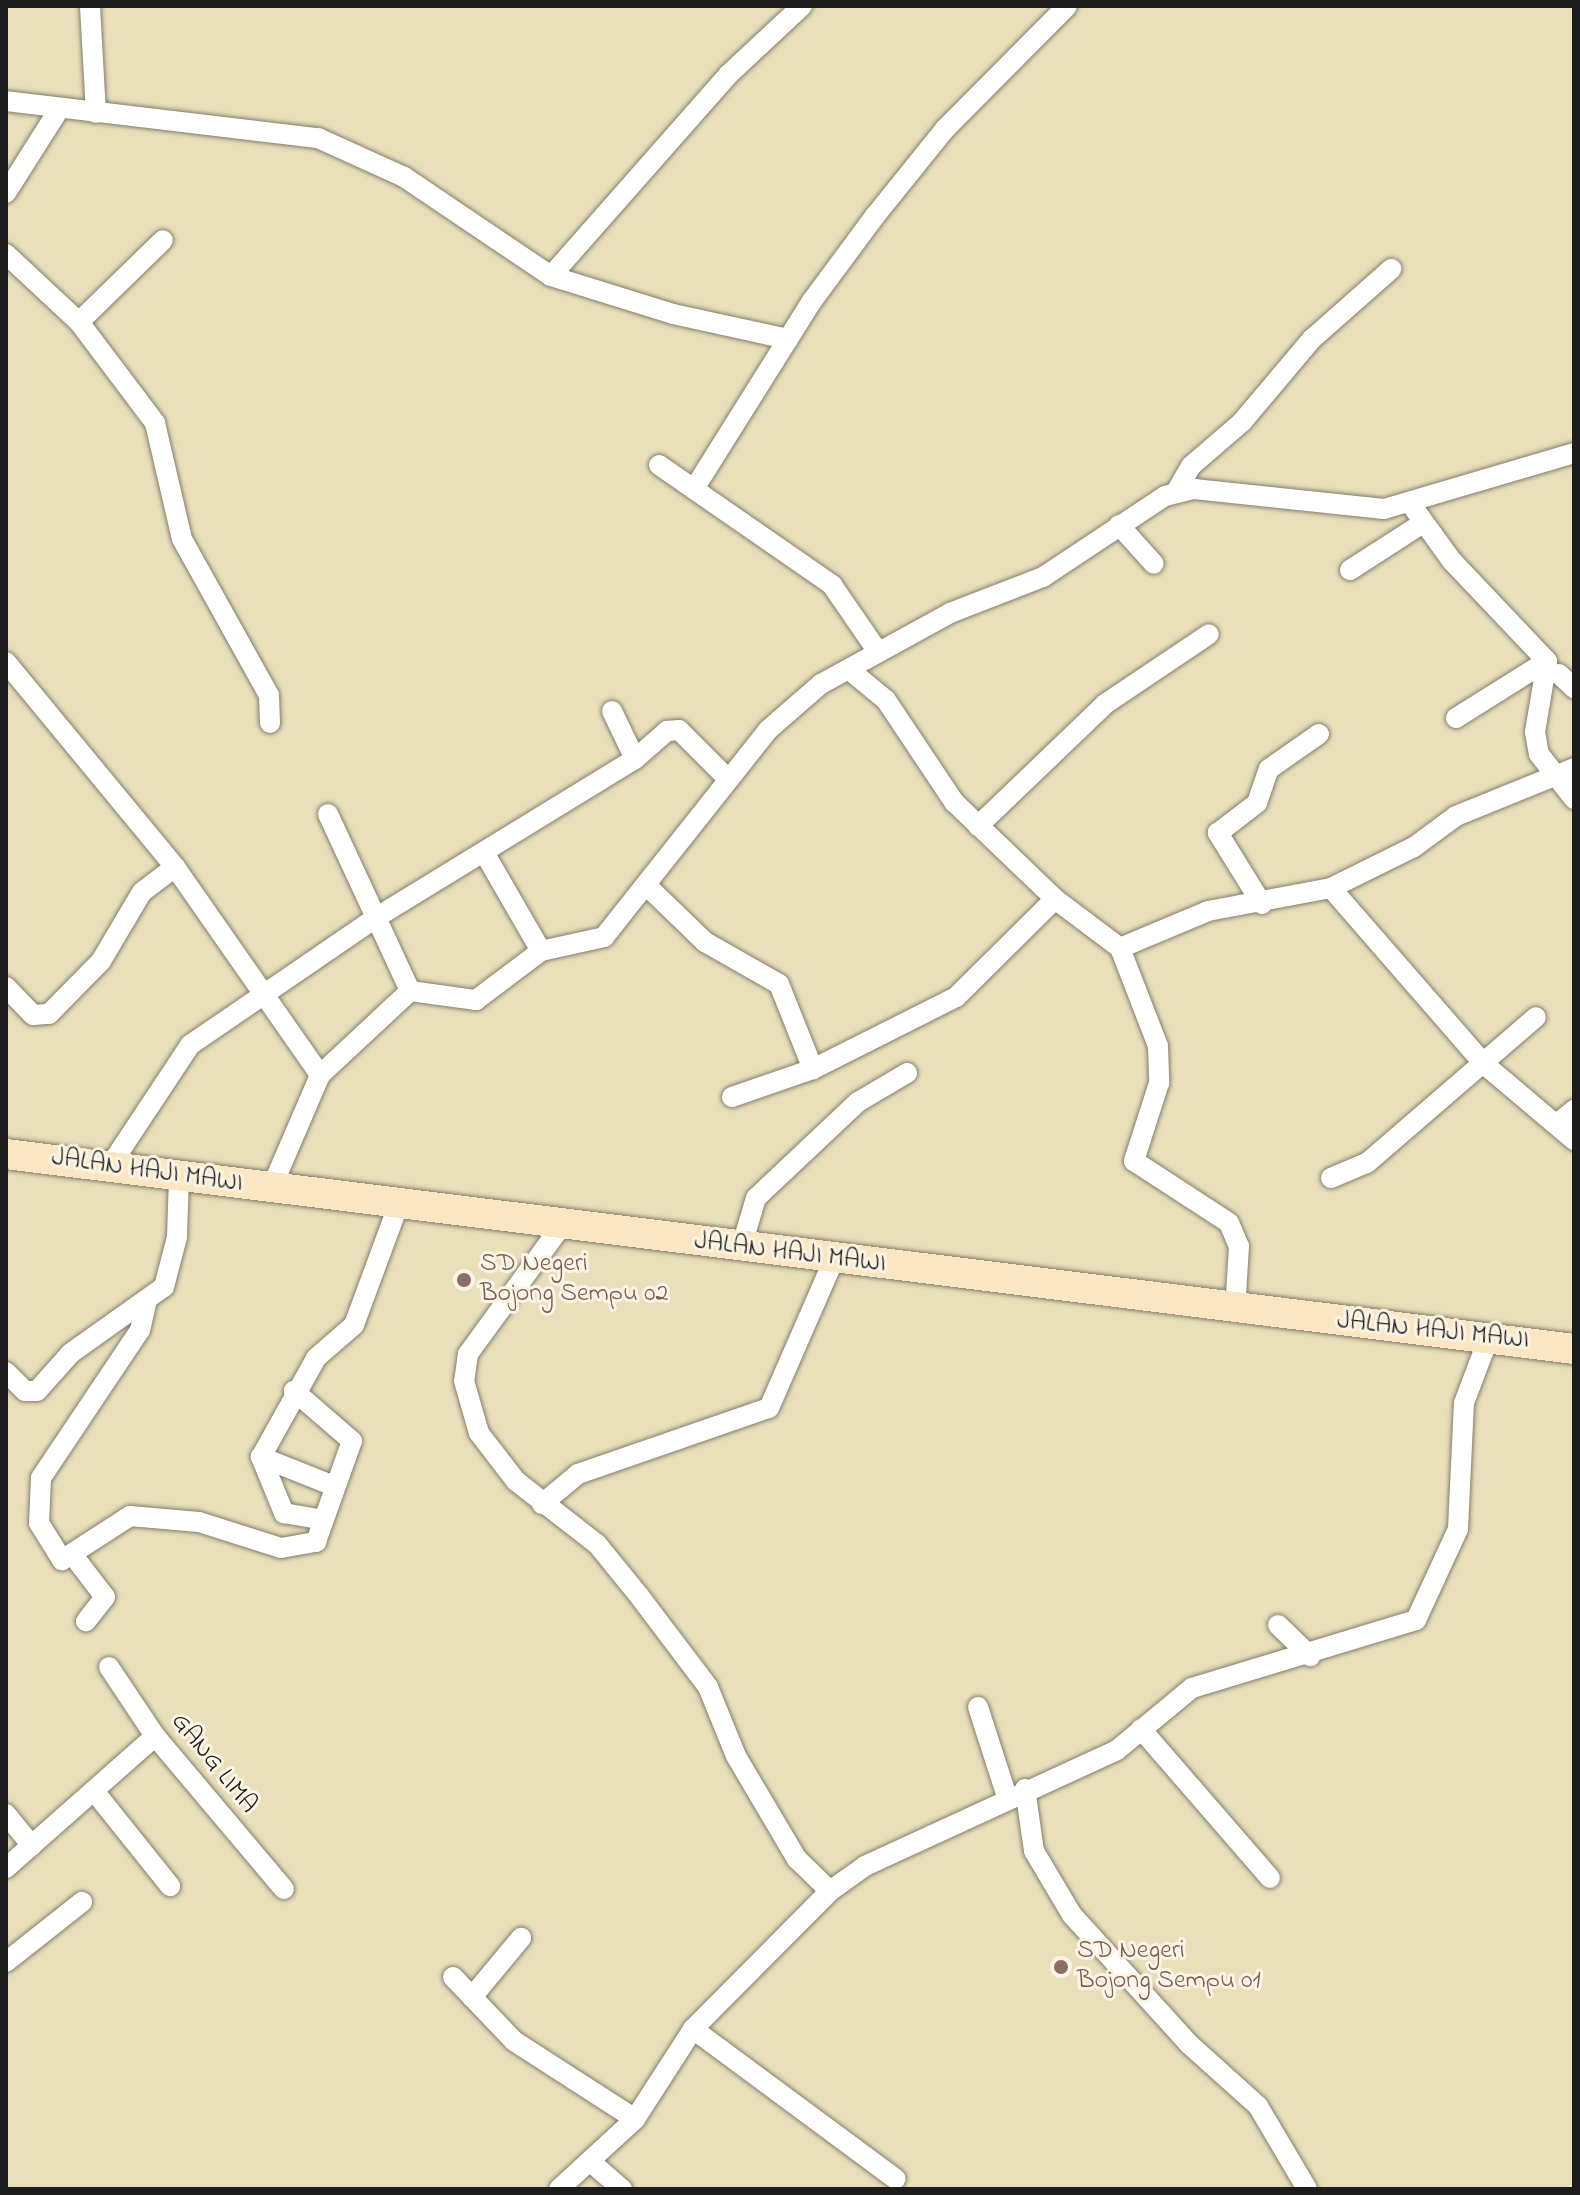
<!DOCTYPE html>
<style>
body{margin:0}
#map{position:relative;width:1580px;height:2195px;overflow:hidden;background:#e9dfba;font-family:"Indie Flower",sans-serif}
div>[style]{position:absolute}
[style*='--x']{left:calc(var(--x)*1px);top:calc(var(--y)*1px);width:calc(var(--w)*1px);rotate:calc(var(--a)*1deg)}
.roads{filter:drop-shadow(0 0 2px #827e6b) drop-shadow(0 0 2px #827e6b)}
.street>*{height:20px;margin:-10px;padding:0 10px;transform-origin:10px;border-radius:10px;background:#fff}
.secondary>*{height:30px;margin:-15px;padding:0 15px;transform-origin:15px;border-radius:15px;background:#fbe6c4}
.dots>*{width:22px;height:22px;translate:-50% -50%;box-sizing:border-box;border:4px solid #fcf5e5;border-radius:50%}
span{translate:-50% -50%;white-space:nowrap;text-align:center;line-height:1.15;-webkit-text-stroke:6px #fcf5e5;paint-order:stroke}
.street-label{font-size:26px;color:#1c1c1c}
.education-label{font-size:26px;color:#785e54}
.left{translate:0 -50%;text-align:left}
.frame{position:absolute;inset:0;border:8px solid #1c1c1c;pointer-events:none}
</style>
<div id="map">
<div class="roads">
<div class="street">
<div style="--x:90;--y:6;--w:107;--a:86.8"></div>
<div style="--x:6;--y:101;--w:314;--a:6.8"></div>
<div style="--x:318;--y:138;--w:94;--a:24.4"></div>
<div style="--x:404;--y:177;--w:177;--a:34"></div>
<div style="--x:551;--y:276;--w:128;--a:17.3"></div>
<div style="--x:673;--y:314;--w:118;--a:12.3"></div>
<div style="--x:6;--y:193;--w:101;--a:-57.6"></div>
<div style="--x:6;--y:254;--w:100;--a:43"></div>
<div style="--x:79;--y:322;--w:126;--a:53"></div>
<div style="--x:155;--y:423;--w:119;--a:76.9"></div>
<div style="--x:182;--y:539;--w:179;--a:60.9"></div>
<div style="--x:269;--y:695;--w:28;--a:88"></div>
<div style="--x:551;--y:276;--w:269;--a:-48.6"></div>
<div style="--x:729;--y:74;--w:100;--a:-43"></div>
<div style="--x:79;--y:322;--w:117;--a:-44.3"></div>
<div style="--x:659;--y:465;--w:211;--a:34.7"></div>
<div style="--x:832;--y:585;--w:78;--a:55.5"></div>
<div style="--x:694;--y:489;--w:222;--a:-57.9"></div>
<div style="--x:812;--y:301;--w:106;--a:-53.5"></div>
<div style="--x:875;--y:216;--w:112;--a:-51.2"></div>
<div style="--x:945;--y:129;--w:173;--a:-45.2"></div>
<div style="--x:1176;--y:492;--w:30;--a:-60"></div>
<div style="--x:1191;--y:466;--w:67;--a:-40.8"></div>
<div style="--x:1242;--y:422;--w:109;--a:-49.9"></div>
<div style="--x:1312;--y:339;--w:106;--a:-41.5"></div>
<div style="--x:1410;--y:503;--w:72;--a:54.1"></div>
<div style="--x:1452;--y:561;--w:138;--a:46.5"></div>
<div style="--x:1547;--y:661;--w:72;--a:99.6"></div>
<div style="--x:1535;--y:732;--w:22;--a:80"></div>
<div style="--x:1539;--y:754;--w:57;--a:52.1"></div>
<div style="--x:1119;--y:525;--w:52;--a:48.1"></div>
<div style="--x:1350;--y:570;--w:87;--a:-32.8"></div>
<div style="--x:6;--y:662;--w:266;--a:50.5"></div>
<div style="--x:175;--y:867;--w:254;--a:55.1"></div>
<div style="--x:852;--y:672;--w:44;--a:39.5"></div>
<div style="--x:886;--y:700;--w:123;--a:56.3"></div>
<div style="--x:954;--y:802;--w:140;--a:43.8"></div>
<div style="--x:1055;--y:899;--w:81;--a:37"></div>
<div style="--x:1120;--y:948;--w:105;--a:68.8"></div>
<div style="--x:1158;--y:1046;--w:37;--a:88"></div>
<div style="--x:1159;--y:1083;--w:82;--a:107.8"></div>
<div style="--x:1134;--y:1161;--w:113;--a:33.1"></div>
<div style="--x:1229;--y:1223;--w:25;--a:67"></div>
<div style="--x:1239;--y:1246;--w:65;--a:93.5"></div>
<div style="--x:1559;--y:674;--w:21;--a:43"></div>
<div style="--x:612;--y:711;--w:53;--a:64.4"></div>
<div style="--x:1456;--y:718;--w:107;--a:-32.1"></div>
<div style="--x:328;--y:814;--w:195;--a:65.1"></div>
<div style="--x:410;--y:991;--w:67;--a:7.8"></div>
<div style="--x:476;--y:1000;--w:81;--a:-37"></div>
<div style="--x:541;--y:951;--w:65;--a:-12.5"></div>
<div style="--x:604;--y:937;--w:264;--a:-51.6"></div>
<div style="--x:768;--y:730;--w:70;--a:-41"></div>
<div style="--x:821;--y:684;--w:147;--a:-28.8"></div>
<div style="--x:950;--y:613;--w:100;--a:-21.2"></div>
<div style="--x:1043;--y:577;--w:146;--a:-33.6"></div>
<div style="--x:1165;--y:496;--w:30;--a:-14"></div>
<div style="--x:1194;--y:489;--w:191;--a:6"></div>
<div style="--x:1384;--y:509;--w:198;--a:-16.4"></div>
<div style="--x:978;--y:826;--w:176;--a:-43.8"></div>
<div style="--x:1105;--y:704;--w:125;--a:-33.9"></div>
<div style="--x:485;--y:854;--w:112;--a:60"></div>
<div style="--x:647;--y:886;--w:81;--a:44"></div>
<div style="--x:705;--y:942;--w:85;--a:29.6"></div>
<div style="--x:779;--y:984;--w:92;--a:68.2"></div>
<div style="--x:1331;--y:888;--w:233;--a:49"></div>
<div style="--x:1484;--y:1064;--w:118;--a:40.2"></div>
<div style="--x:1262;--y:904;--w:84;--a:-121.8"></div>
<div style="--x:1218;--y:833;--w:49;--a:-37.6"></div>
<div style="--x:1257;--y:803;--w:36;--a:-71"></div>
<div style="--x:1269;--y:769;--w:61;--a:-35"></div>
<div style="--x:1120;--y:948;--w:95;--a:-22.8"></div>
<div style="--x:1208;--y:911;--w:125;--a:-10.6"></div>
<div style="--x:1331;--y:888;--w:93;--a:-26.3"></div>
<div style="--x:1414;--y:847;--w:52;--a:-36.4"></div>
<div style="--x:1456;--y:816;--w:127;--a:-22.1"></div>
<div style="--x:6;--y:987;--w:39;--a:46"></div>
<div style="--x:33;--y:1015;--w:16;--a:-4"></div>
<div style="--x:49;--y:1014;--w:74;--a:-45.5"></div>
<div style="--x:101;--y:961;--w:80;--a:-59.3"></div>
<div style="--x:142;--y:892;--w:41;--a:-37.1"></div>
<div style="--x:732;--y:1097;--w:86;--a:-19.1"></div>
<div style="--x:813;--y:1069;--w:160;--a:-26.7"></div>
<div style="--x:956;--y:997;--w:139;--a:-44.7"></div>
<div style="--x:1558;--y:1123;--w:21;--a:-39"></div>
<div style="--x:110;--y:1166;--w:145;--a:-56.5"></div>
<div style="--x:190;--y:1045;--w:227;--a:-34.4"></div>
<div style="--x:377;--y:917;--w:303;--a:-31.5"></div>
<div style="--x:635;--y:759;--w:43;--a:-41.2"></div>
<div style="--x:667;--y:731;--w:12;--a:-5"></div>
<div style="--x:679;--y:730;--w:69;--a:45"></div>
<div style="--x:1331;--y:1178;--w:39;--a:-23"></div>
<div style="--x:1367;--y:1163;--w:223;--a:-40.8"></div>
<div style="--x:271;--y:1189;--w:124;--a:-66.7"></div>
<div style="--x:320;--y:1075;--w:123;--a:-43"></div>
<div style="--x:562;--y:1225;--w:160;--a:126.1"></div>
<div style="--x:468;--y:1354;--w:27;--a:98"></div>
<div style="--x:464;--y:1381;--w:54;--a:73.9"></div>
<div style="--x:479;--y:1433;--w:61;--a:52.4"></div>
<div style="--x:516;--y:1481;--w:103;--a:37.9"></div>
<div style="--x:597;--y:1544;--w:68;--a:50.9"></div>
<div style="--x:640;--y:1597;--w:113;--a:52.9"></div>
<div style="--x:708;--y:1687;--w:74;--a:67.9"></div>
<div style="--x:736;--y:1756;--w:120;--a:59.4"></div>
<div style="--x:797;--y:1859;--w:46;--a:44.1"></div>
<div style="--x:741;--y:1248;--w:52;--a:-73.3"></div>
<div style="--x:756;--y:1198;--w:140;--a:-43.3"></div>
<div style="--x:858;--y:1102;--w:57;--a:-30.6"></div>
<div style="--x:147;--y:1300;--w:31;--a:103"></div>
<div style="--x:140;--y:1330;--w:178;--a:123.8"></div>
<div style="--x:41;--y:1478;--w:45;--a:92.5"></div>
<div style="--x:39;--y:1523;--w:44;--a:58.1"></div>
<div style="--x:62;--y:1560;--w:81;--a:-32.9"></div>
<div style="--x:130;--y:1516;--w:69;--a:5"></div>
<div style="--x:199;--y:1522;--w:86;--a:17.6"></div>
<div style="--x:281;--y:1548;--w:36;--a:-10"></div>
<div style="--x:316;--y:1542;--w:107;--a:-70.4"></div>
<div style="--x:352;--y:1441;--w:77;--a:-139.2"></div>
<div style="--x:6;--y:1372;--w:27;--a:45"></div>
<div style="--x:25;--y:1391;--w:12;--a:0"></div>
<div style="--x:37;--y:1391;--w:51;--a:-48.2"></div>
<div style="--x:71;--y:1353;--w:114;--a:-35.4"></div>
<div style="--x:164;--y:1287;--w:52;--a:-75.4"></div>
<div style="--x:177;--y:1237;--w:61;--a:-88.1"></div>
<div style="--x:261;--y:1457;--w:61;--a:67.7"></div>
<div style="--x:284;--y:1513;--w:39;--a:10"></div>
<div style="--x:334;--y:1486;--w:79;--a:-158.3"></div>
<div style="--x:261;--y:1457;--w:113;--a:-60.9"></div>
<div style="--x:316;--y:1358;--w:50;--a:-41"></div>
<div style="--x:354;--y:1325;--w:127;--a:-69.7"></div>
<div style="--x:542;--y:1504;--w:47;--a:-39.8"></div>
<div style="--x:578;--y:1474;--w:202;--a:-19.1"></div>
<div style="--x:769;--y:1408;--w:163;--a:-66.4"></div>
<div style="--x:72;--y:1554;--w:54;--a:52.5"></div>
<div style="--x:105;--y:1597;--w:31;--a:128"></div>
<div style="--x:1278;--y:1625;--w:45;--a:44.1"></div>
<div style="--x:109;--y:1667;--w:83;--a:56.3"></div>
<div style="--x:155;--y:1736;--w:200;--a:49.9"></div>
<div style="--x:978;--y:1707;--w:95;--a:72.1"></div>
<div style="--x:1141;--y:1729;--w:197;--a:49.1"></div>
<div style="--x:1025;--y:1789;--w:63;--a:81.7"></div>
<div style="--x:1034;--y:1851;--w:74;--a:59.3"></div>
<div style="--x:1072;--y:1915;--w:174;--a:47.8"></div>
<div style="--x:1189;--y:2044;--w:93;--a:41.9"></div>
<div style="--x:1258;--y:2106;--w:96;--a:59.4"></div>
<div style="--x:94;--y:1791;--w:122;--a:51.3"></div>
<div style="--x:6;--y:1814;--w:41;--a:50.9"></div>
<div style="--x:6;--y:1868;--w:199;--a:-41.5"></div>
<div style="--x:6;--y:1962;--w:97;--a:-38.3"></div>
<div style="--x:453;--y:1977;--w:88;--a:46.4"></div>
<div style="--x:514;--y:2041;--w:144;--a:32.8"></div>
<div style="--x:472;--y:1997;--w:77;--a:-50.3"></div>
<div style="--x:693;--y:2029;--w:252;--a:36.5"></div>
<div style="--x:592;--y:2163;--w:40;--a:41"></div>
<div style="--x:559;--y:2189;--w:103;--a:-42.6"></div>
<div style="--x:635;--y:2119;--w:107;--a:-57.2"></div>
<div style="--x:693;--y:2029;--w:194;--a:-45.2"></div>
<div style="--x:830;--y:1891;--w:43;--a:-35.5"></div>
<div style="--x:865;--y:1866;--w:277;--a:-24.7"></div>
<div style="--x:1117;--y:1750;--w:97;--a:-39.6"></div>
<div style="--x:1192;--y:1688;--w:234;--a:-16.9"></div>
<div style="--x:1416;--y:1620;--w:100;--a:-65.2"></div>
<div style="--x:1458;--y:1529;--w:126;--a:-87.3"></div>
<div style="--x:1464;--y:1403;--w:71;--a:-69.3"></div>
</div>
<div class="secondary">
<div style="--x:6;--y:1154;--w:1580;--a:7.09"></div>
</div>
</div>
<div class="dots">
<div style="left:464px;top:1280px;background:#8d6e63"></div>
<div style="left:1061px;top:1967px;background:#8d6e63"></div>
</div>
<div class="street-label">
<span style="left:147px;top:1172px;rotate:8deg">JALAN HAJI MAWI</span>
<span style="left:790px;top:1254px;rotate:7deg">JALAN HAJI MAWI</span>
<span style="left:1433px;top:1332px;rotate:6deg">JALAN HAJI MAWI</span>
<span style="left:213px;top:1764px;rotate:51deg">GANG LIMA</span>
</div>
<div class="education-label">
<span class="left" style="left:480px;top:1280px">SD Negeri<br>Bojong Sempu 02</span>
<span class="left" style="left:1077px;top:1967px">SD Negeri<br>Bojong Sempu 01</span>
</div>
<div class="frame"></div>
</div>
